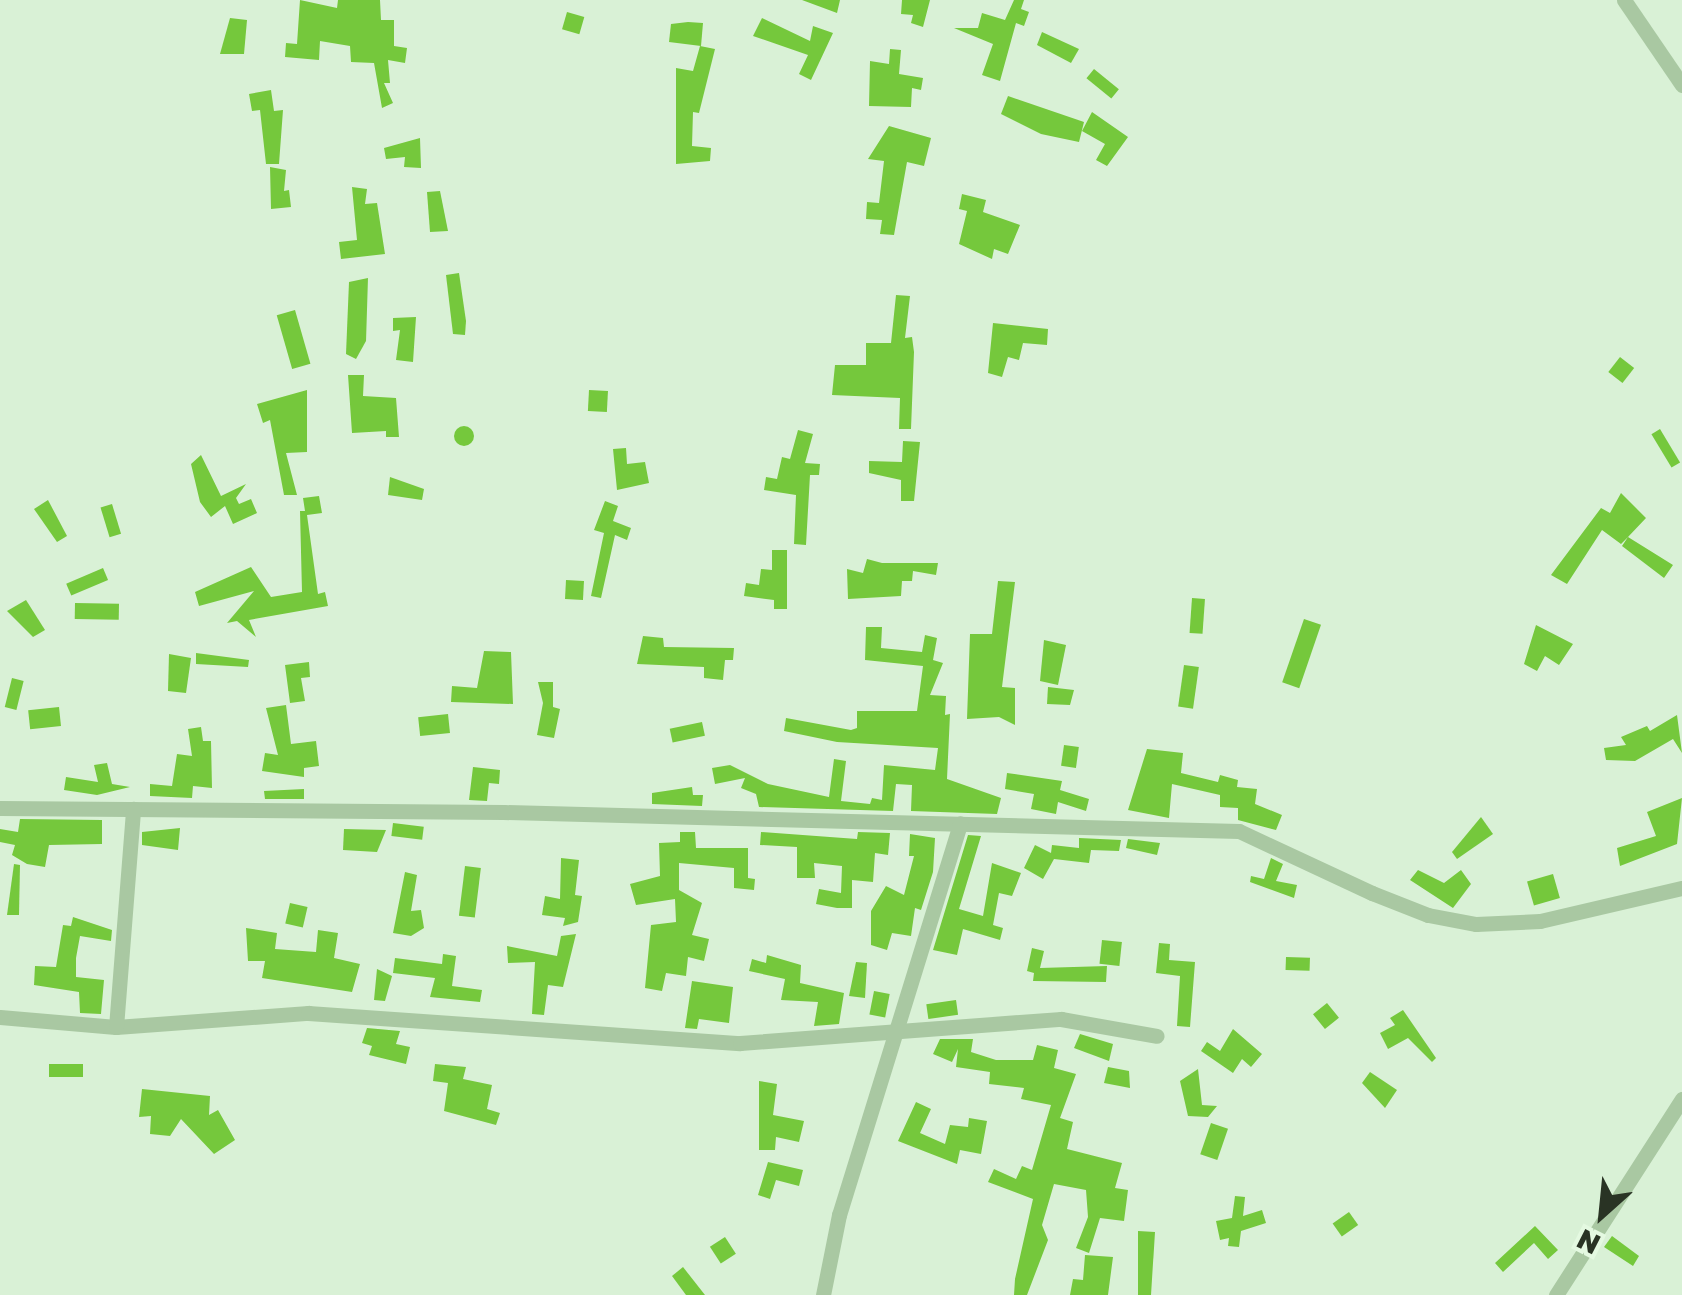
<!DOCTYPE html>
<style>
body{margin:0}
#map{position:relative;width:1682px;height:1295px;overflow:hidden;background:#d9f1d6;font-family:"Golos Text",sans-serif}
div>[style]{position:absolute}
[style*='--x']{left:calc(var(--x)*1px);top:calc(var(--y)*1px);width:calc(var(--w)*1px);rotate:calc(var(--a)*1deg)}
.building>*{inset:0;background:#75c83c;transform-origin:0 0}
.round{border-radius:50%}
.minor>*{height:15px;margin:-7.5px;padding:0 7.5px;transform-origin:7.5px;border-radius:7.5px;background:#a9c8a2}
span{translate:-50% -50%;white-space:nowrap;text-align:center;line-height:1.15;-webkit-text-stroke:10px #e4f9e1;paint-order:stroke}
.north{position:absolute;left:1552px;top:1165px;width:100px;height:100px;-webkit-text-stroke:8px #e4f9e1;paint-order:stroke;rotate:207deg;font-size:28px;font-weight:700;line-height:40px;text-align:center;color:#293324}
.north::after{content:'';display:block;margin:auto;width:35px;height:45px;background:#293324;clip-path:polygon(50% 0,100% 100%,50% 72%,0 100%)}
</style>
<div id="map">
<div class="building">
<div style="clip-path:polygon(300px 0,337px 8px,338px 0,380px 0,381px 20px,394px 20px,394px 46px,407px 48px,405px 63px,388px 60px,390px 83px,384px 83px,393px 103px,382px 108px,374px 63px,351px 62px,350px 46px,320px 41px,319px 60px,285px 57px,286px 43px,297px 44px)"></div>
<div style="clip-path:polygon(802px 0,840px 0,837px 13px)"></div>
<div style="clip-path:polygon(902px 0,930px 0,923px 27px,911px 23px,913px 15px,901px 14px)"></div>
<div style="clip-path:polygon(1014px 0,1024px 0,1021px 9px,1029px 12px,1024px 26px,1016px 23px,1000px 81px,982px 75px,993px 44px,954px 28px,978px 28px,982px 13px,1005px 20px)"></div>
<div style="left:567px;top:12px;width:18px;height:18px;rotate:16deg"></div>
<div style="clip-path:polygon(230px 18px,247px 20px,244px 54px,220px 54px)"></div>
<div style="clip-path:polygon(762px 18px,810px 41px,813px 26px,833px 33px,811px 80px,799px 74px,808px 55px,753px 36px)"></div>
<div style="clip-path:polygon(688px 22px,703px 23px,701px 46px,669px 42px,671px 24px)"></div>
<div style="clip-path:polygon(1042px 32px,1079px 49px,1071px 63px,1037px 45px)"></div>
<div style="clip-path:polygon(700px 46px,715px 49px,699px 113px,693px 112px,692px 146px,711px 148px,710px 161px,676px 164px,676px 68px,693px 71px)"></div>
<div style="clip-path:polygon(890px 49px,901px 50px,899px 74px,923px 78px,921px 90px,912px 88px,911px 107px,869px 106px,870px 61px,889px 64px)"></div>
<div style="left:1094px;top:69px;width:32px;height:12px;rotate:39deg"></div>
<div style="clip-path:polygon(271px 90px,274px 111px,283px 110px,279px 164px,266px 164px,260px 110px,252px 111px,249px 94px)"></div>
<div style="clip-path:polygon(1008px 96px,1084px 122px,1079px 142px,1041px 134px,1001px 114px)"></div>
<div style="clip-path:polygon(1092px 112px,1128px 137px,1107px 166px,1096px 160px,1105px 144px,1082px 131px)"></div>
<div style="clip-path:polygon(889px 126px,931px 138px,924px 166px,907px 162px,894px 235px,880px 234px,882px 220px,866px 219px,867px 202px,879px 203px,884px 161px,868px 159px)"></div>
<div style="clip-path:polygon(420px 138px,421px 168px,404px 167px,405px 157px,386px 159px,384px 148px)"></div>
<div style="clip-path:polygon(270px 167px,286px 170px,284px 191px,289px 190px,291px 207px,271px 209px)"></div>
<div style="clip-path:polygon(352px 187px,367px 189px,365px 204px,377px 203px,385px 254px,341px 259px,339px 242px,357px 240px)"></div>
<div style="clip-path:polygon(440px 191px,448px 231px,430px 232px,427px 192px)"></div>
<div style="clip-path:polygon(962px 194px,986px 200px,983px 212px,1020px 225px,1008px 254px,994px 249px,992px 259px,959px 244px,967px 211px,959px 209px)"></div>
<div style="clip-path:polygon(459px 273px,466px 321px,465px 335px,453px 334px,446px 275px)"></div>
<div style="clip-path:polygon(368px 278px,366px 341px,356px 359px,346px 354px,349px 282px)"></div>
<div style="clip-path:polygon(896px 295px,910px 296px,905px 338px,912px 337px,914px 352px,911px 429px,899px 429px,900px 398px,832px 395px,835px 365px,866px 365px,866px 343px,891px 343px)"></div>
<div style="left:295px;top:310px;width:56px;height:19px;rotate:74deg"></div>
<div style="clip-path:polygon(416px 317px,413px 362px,396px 360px,400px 330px,393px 331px,393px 318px)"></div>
<div style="clip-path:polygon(993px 323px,1048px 329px,1047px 345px,1023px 343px,1019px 360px,1008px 357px,1002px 377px,988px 373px)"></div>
<div style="left:1620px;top:357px;width:18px;height:19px;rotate:38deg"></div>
<div style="clip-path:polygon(348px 375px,364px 375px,363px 396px,396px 398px,399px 437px,386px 437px,386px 431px,352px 433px)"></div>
<div style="clip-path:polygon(307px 390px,307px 452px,286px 453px,297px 495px,284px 495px,270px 420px,263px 423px,257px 404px)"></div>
<div style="left:589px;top:390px;width:19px;height:21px;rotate:3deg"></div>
<div class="round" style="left:454px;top:426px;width:20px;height:20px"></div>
<div style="left:1660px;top:429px;width:39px;height:10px;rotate:59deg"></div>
<div style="clip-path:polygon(798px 430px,813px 434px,805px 463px,820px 464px,819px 475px,810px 475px,806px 545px,794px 544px,796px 495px,764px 490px,766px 477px,777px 479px,782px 457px,790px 459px)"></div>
<div style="clip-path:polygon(903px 441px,920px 442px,914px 501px,901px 501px,901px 480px,869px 473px,869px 461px,902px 462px)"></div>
<div style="clip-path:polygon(626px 448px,627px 464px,645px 462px,649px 483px,617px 490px,613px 449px)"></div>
<div style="clip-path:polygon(201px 455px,221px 496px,246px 484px,236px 498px,239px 504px,251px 499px,257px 513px,233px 524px,225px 506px,211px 517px,200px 502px,191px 464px)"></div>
<div style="clip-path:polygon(390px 477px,424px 489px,422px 500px,388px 495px)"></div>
<div style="clip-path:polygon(1621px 493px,1646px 518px,1628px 537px,1673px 565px,1664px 578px,1622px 546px,1628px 537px,1621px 544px,1602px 530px,1567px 584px,1551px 575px,1601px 508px,1610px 513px)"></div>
<div style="clip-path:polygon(319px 496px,322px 513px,307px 515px,318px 594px,325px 592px,328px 606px,249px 620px,256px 637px,237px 621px,227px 623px,254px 591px,199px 606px,195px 592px,251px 567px,271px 597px,302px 592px,300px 511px,305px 511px,303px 498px)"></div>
<div style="clip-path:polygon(48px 500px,67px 536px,57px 542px,34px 509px)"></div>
<div style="clip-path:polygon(605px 501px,618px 506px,613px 521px,631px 528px,627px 540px,615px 535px,601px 598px,591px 596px,604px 533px,594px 530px)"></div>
<div style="left:112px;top:504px;width:31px;height:12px;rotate:73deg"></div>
<div style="clip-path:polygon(772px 550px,787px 550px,787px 609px,774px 609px,774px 600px,744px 596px,746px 583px,759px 585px,761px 569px,772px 570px)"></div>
<div style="clip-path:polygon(867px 559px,882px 563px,938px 563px,936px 575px,913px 571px,912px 581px,902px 581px,901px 596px,848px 599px,847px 569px,863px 573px)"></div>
<div style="left:103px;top:568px;width:13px;height:40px;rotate:67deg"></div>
<div style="left:566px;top:580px;width:18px;height:19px;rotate:3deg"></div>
<div style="clip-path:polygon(998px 581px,1015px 582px,1002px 687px,1015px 688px,1015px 725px,999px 717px,967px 719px,970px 634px,992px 634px)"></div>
<div style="left:1192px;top:598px;width:13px;height:35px;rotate:4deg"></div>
<div style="clip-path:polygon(26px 600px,45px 630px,33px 637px,7px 611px)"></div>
<div style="left:75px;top:603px;width:44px;height:16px;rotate:1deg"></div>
<div style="left:1304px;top:619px;width:18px;height:67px;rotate:19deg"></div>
<div style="clip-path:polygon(1536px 625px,1573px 644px,1559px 665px,1545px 656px,1537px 671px,1524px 664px)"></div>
<div style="clip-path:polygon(866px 627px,882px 627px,881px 648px,922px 652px,925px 635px,937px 638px,933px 660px,943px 663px,930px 695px,946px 696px,945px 715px,950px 714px,947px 779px,1001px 798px,997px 814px,911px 811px,912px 785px,896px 784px,893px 811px,759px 807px,756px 794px,741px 788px,745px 778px,715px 784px,712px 768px,730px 765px,768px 784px,829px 797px,834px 759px,846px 761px,841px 801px,870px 804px,872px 798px,882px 800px,884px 765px,935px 770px,938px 748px,837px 742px,784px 731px,786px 718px,851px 730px,857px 728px,857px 711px,917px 711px,923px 666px,865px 660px)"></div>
<div style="clip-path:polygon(643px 636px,663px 638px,664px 647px,734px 648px,733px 660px,725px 660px,723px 680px,704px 678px,704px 667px,637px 664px)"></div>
<div style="clip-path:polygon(1044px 640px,1066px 645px,1058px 685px,1040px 681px)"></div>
<div style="clip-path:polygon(484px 651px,511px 652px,513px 704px,451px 702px,452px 686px,477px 688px)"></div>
<div style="clip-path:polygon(196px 653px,249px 660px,248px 667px,196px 664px)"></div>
<div style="clip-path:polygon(169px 654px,191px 658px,186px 693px,168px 691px)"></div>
<div style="clip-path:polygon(309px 662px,310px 677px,301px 678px,305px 701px,290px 703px,285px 665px)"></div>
<div style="left:1184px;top:665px;width:15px;height:42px;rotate:8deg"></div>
<div style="left:12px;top:678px;width:12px;height:30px;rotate:14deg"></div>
<div style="clip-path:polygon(538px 682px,553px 682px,553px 707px,560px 709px,554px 738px,537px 735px,543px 703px)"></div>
<div style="clip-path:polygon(1048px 687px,1074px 690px,1070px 705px,1047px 704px)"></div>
<div style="clip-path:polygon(286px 705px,291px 744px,316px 741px,319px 766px,304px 768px,304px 777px,262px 771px,265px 753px,278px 755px,266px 708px)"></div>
<div style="left:59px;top:707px;width:19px;height:31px;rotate:84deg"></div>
<div style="left:448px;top:714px;width:19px;height:30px;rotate:84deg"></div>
<div style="clip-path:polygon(1677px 715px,1682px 753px,1673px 739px,1635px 761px,1606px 760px,1604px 748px,1626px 745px,1621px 737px,1647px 726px,1650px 731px)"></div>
<div style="left:702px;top:722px;width:14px;height:33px;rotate:78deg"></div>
<div style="clip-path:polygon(201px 727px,203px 741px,211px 741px,212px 788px,193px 786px,192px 798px,150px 796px,150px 784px,172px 786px,177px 754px,192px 756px,188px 729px)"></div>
<div style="left:1064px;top:745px;width:15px;height:21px;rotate:8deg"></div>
<div style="clip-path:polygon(1147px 749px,1183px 753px,1181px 773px,1218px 782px,1220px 775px,1238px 780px,1237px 787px,1257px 789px,1255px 804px,1282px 815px,1276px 830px,1238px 820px,1238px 808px,1220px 807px,1220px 795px,1172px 784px,1169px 818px,1128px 810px)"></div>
<div style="clip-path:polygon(107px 763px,112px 784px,130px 787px,97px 795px,64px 790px,66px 777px,98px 782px,94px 765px)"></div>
<div style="clip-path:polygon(473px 767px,500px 770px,499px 784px,489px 783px,487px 801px,469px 800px)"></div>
<div style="clip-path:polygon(1007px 773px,1062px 781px,1060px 790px,1089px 799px,1086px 811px,1058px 802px,1056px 814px,1031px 809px,1034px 794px,1005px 789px)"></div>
<div style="clip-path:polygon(692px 787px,693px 795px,703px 795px,702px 806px,652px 804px,652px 793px)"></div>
<div style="clip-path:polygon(304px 789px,304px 799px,265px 799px,264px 791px)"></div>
<div style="clip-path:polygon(1682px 798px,1677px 844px,1620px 866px,1617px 848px,1656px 836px,1647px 812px)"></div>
<div style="clip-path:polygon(1481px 817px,1493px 834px,1457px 859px,1452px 852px)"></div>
<div style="clip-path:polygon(20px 819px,102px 820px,102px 844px,49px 845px,45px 867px,27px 864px,12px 855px,15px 845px,0 842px,0 829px,18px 832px)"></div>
<div style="left:393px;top:823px;width:31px;height:13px;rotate:7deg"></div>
<div style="clip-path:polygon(180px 828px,178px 850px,142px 845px,142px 832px)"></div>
<div style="clip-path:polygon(344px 829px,386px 830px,377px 852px,343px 850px)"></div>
<div style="clip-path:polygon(680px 832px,695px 832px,696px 848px,748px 848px,748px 878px,755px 879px,754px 890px,734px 888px,734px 868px,679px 863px,679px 890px,702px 903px,692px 935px,709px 939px,704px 961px,688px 957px,686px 976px,666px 973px,662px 991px,645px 988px,651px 925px,676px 922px,675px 899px,636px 905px,630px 884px,660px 876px,659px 843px,680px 842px)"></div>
<div style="clip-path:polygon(761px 832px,857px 839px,858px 832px,890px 833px,888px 855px,875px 853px,873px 882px,852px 880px,852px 908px,837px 908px,816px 904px,819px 889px,841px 893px,842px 866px,814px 863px,815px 878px,797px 878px,797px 847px,760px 845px)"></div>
<div style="clip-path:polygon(910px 834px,935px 838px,933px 872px,921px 910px,915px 908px,911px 936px,892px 933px,887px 950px,871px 945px,871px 911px,886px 886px,904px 895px,914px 856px,909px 856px)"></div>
<div style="clip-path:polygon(968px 835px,981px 836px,959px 909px,983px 916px,992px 863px,1021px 873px,1012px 896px,999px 893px,993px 925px,1003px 928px,1000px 940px,963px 929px,957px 955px,933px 950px)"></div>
<div style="clip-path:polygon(1079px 838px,1121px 840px,1119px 851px,1091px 850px,1089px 863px,1054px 859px,1043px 879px,1024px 868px,1035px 845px,1051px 853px,1052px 845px,1079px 848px)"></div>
<div style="clip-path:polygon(1128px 839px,1160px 843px,1157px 855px,1126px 848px)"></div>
<div style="clip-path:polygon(561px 858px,579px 860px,575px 895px,582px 896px,578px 922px,563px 926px,565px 918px,542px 915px,545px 896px,560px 899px)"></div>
<div style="clip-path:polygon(1271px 858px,1283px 864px,1276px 881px,1297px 885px,1294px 898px,1250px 882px,1251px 876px,1264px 879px)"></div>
<div style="clip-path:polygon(14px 864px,20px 865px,19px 915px,7px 915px)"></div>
<div style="left:465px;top:866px;width:16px;height:50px;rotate:7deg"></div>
<div style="clip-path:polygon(1418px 870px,1444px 883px,1461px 870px,1471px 884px,1453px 908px,1410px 880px)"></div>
<div style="clip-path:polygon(405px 872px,417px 875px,411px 911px,421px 910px,424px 928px,411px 936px,393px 933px)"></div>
<div style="left:1553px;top:874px;width:25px;height:27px;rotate:74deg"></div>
<div style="left:290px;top:903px;width:18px;height:21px;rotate:13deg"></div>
<div style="clip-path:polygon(73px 917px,112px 930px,111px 941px,80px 936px,76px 958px,76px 977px,104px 980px,101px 1014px,80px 1013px,79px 992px,34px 985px,35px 966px,56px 967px,63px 925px,71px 926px)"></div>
<div style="clip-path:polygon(246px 928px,277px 933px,275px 949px,316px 952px,318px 930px,338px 933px,334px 958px,360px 964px,352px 992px,262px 978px,265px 961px,248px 961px)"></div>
<div style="clip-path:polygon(576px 934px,563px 987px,548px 985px,544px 1015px,532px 1014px,535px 962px,508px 963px,507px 946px,557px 956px,561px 936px)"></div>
<div style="left:1102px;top:940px;width:20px;height:24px;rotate:6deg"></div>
<div style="clip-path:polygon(1159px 943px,1170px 944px,1169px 960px,1195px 962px,1190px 1027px,1177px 1026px,1180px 976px,1156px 973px)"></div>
<div style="clip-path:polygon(1032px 948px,1044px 951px,1040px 968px,1107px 966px,1106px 982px,1033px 981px,1034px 973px,1027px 971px)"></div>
<div style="clip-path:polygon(443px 954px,456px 956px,452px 986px,482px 990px,480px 1002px,430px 997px,435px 978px,393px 973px,395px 958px,442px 964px)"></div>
<div style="clip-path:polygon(767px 955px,801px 965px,800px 983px,844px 993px,839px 1024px,814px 1026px,818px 1002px,781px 1000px,785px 979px,749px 971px,752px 959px,766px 963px)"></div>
<div style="left:1286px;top:957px;width:24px;height:13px;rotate:2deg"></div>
<div style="clip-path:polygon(856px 962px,867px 963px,865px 998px,849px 996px)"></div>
<div style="clip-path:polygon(377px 969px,392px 976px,385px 1001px,374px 1000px)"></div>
<div style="clip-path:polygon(692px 981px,733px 987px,729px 1023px,699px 1019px,697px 1029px,685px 1028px)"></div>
<div style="left:874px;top:991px;width:16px;height:24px;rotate:11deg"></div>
<div style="left:956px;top:1000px;width:15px;height:30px;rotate:82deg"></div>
<div style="left:1327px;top:1003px;width:19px;height:18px;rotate:51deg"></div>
<div style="clip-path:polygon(1403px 1010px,1436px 1058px,1432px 1062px,1408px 1038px,1388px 1049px,1380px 1033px,1395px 1025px,1390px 1018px)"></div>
<div style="clip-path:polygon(367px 1028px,400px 1031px,396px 1044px,410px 1047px,406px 1064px,369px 1055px,372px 1046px,362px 1043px)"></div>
<div style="clip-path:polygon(1233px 1029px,1262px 1054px,1251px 1067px,1242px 1059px,1233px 1073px,1201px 1051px,1207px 1042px,1220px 1051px)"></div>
<div style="clip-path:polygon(1080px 1034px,1113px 1044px,1109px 1061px,1074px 1048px)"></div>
<div style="clip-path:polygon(940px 1039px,973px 1039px,971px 1052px,996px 1060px,1033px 1060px,1037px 1045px,1058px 1050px,1054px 1068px,1076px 1074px,1060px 1118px,1073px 1122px,1067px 1149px,1122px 1163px,1115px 1188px,1128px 1190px,1124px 1221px,1100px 1218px,1089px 1253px,1076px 1248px,1088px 1217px,1086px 1190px,1054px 1184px,1042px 1225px,1048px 1240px,1027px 1295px,1014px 1295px,1015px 1279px,1033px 1199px,988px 1182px,994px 1169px,1016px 1179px,1022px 1166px,1032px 1170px,1051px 1105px,1021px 1099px,1024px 1088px,989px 1084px,990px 1072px,956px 1067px,958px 1049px,952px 1062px,933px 1054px)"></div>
<div style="left:83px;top:1064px;width:13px;height:34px;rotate:90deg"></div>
<div style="clip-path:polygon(435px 1064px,466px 1067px,463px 1079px,492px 1085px,487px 1109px,500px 1113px,496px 1125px,444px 1111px,448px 1083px,433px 1081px)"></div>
<div style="clip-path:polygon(1108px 1067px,1129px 1071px,1130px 1088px,1104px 1083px)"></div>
<div style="clip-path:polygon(1198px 1069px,1202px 1105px,1217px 1106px,1208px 1117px,1188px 1116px,1180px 1081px)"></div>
<div style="clip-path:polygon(1370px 1072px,1397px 1090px,1385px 1108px,1362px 1083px)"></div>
<div style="clip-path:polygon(759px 1081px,777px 1084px,773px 1115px,804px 1121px,799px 1142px,776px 1137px,775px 1150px,759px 1150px)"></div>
<div style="clip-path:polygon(142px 1089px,210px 1096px,209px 1115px,218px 1110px,235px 1140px,214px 1154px,181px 1119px,170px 1136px,150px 1134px,151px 1116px,139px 1117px)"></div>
<div style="clip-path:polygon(916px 1102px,931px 1109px,920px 1133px,945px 1144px,950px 1125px,968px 1127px,969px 1118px,987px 1121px,981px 1154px,960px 1150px,957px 1164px,898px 1141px)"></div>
<div style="left:1211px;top:1123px;width:18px;height:33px;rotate:19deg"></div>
<div style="clip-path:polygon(768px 1162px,803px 1170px,799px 1186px,776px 1180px,770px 1199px,758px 1195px)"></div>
<div style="clip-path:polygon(1235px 1196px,1245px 1197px,1243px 1216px,1262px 1210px,1266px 1223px,1241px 1231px,1239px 1247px,1228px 1246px,1229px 1238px,1220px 1240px,1216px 1221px,1232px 1218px)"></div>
<div style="left:1349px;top:1212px;width:16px;height:20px;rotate:55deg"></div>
<div style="clip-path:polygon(1535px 1226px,1558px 1250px,1548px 1259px,1534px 1243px,1503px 1272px,1495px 1263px)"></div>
<div style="clip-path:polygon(1138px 1231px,1155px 1232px,1151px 1295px,1138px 1295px)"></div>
<div style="clip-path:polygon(1612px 1236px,1639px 1256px,1633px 1266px,1604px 1247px)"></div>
<div style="left:725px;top:1237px;width:20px;height:18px;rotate:57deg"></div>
<div style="clip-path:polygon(1085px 1255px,1113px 1257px,1108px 1295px,1070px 1295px,1073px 1279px,1083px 1280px)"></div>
<div style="clip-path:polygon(683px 1267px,705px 1295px,686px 1295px,672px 1276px)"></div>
</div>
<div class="minor">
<div style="--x:1624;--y:0;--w:103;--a:55.7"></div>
<div style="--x:0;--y:808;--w:503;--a:0.46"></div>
<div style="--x:503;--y:812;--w:736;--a:1.48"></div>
<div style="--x:1239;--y:831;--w:147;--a:25"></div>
<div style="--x:1372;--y:893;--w:60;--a:21.4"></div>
<div style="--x:1428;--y:915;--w:49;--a:10.6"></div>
<div style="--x:1476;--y:924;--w:64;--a:-2.7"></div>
<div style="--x:1540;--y:921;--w:146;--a:-13.1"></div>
<div style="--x:0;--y:1017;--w:116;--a:4.9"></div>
<div style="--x:116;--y:1027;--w:193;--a:-4.2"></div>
<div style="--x:308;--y:1013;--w:433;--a:4"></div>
<div style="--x:740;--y:1043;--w:322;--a:-4.3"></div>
<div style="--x:1061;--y:1019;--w:97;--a:10"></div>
<div style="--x:116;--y:1027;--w:219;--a:-85.5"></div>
<div style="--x:823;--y:1295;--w:82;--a:-78.7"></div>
<div style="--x:839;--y:1215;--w:410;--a:-72.8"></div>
<div style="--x:1556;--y:1295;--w:233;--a:-57.3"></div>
</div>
<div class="north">N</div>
</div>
